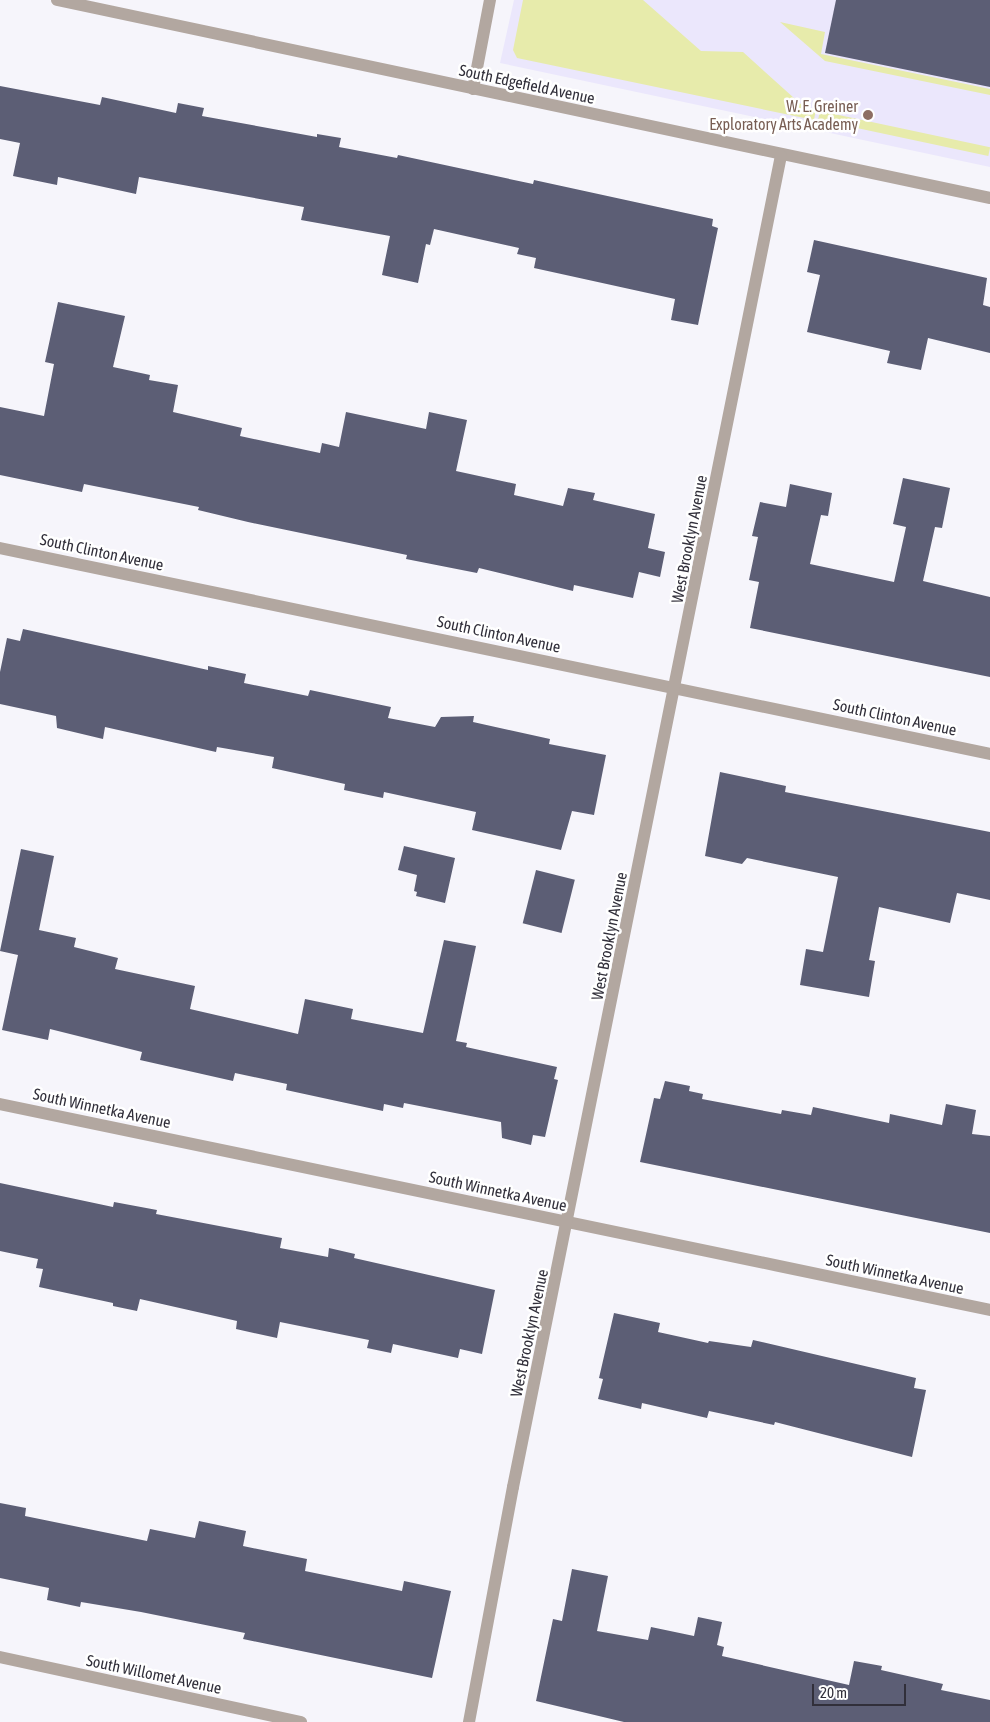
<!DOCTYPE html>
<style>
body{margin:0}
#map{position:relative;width:990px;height:1722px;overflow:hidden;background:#f6f5fb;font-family:"Asap Condensed",sans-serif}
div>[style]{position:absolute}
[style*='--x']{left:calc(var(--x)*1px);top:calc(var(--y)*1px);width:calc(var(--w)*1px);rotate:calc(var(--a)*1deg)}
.built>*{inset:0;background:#ebe7fc}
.green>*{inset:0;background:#e7ebab;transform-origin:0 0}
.building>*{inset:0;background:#5c5e75;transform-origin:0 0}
.minor>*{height:12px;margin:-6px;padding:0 6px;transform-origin:6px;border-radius:6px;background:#b2a7a0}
.dots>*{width:14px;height:14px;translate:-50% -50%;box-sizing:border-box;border:2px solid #fff;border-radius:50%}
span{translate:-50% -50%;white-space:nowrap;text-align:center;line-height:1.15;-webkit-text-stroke:5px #fff;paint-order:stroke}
.street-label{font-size:16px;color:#312f3a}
.education-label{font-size:16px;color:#785e54}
.right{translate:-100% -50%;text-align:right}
.scale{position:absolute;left:812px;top:1684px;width:94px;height:22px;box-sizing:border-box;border:2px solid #312f3a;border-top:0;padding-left:6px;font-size:15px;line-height:18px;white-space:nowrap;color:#312f3a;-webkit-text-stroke:4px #fff;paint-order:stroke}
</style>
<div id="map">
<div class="built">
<div style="clip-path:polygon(514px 0,990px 0,990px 167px,500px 63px)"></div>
</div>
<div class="green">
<div style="clip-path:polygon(523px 0,643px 0,701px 51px,743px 52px,804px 107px,816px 109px,814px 120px,517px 58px,513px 50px)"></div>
<div style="clip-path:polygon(780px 22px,825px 32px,821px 54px,990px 89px,990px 95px,825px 61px)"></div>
<div style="left:820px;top:111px;width:174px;height:9px;rotate:12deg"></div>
</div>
<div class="building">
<div style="clip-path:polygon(836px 0,990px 0,990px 87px,825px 53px)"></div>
<div style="clip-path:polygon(0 86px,100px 105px,102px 97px,176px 113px,178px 103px,204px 108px,202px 116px,317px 137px,317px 134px,341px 138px,339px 147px,397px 158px,398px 155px,533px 184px,534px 180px,713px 219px,712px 226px,718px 228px,698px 325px,671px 320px,675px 299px,534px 268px,536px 258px,517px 254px,519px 248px,434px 229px,430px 245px,426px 244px,418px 283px,382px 275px,390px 236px,301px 220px,304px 207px,139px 177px,136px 194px,58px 177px,57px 185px,13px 176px,20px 143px,0 139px)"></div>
<div style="clip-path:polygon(814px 240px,987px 278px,983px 305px,990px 307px,990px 353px,928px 338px,921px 370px,887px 363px,890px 351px,807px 332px,820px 275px,807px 272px)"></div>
<div style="clip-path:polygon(58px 302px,125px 316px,113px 367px,150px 375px,149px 380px,178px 385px,173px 412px,242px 428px,240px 436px,320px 453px,322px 443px,339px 447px,346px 412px,426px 429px,429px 412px,467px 420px,456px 471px,516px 484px,514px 495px,563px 506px,568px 488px,595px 493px,593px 500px,655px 514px,648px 548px,665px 552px,660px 577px,639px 572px,633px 598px,574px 585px,573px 591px,479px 568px,477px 573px,406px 559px,407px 555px,248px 522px,198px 510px,199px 507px,84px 484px,82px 492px,0 475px,0 407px,44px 416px,54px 364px,45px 362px)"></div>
<div style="clip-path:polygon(903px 478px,950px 488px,942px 528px,935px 527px,923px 581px,990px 597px,990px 677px,750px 628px,759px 582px,749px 580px,758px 537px,752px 536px,760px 502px,786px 507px,790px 484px,832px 493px,828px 516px,821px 515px,810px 564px,894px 582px,906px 527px,893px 524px)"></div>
<div style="clip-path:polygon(23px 629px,208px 670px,208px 666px,246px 674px,244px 683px,308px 696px,310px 690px,391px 707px,388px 718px,435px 727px,441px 717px,474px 716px,473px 722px,550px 739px,549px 744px,606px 755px,594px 815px,572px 811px,561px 850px,472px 830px,476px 812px,384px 792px,383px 798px,344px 790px,345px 784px,272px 768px,274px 757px,217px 747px,216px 752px,105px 727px,103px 739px,57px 728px,56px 716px,0 704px,0 672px,7px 638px,20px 641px)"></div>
<div style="clip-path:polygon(720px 772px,786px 786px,785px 792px,990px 832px,990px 900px,957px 893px,950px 923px,879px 907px,869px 960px,875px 961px,869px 997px,800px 985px,806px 949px,823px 952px,838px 877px,747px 858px,742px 864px,705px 856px)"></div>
<div style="clip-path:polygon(404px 846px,455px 858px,445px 903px,416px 896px,417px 892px,414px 891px,417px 875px,398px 870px)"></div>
<div style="clip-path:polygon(21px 849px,54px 856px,39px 930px,76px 938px,74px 947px,118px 958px,115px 969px,195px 986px,190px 1009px,298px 1034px,305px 999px,353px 1009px,351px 1019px,423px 1033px,444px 940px,476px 946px,456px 1041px,467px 1043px,466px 1047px,557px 1067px,554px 1079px,558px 1080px,545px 1137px,533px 1135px,531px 1145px,502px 1138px,501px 1122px,404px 1103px,403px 1108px,384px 1104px,383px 1111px,286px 1090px,287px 1084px,235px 1073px,233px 1081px,140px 1060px,142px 1052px,50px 1029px,48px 1040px,2px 1030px,18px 955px,0 951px)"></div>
<div style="left:536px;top:870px;width:40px;height:55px;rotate:14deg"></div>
<div style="clip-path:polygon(665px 1081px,690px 1086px,689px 1091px,703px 1094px,702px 1099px,781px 1114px,782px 1110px,811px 1115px,813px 1107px,889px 1123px,890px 1114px,942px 1125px,946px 1104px,976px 1110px,972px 1134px,990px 1136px,990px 1233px,640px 1162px,654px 1098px,660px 1099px)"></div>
<div style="clip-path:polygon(0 1183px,113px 1207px,114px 1202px,157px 1210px,156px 1214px,282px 1238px,280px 1248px,328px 1257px,329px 1248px,355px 1254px,354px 1258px,495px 1290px,482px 1354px,460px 1349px,458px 1358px,393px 1344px,391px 1353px,367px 1348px,369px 1340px,280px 1322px,277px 1338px,236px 1329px,237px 1321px,140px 1299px,137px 1311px,113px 1306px,113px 1303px,39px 1287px,43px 1269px,36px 1268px,38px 1259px,0 1251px)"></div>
<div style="clip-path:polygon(614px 1313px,660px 1323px,658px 1332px,708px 1343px,709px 1341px,751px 1347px,753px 1340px,916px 1378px,914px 1388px,926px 1390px,912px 1457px,775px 1422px,774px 1425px,709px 1411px,707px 1418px,642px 1403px,641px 1409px,598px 1399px,603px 1379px,599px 1378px)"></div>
<div style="clip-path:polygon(0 1503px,26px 1508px,25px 1516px,147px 1541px,150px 1529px,195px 1538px,199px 1521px,246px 1531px,243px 1546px,307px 1559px,305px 1571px,402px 1591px,404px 1581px,451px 1591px,432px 1678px,243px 1639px,245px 1633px,141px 1612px,81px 1602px,80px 1607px,47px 1600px,49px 1588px,0 1578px)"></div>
<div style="clip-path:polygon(572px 1569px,608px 1576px,597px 1631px,648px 1640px,651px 1627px,694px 1636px,698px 1617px,722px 1622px,717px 1645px,724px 1647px,722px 1656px,849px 1685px,854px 1661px,882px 1666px,881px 1670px,943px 1684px,941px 1690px,990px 1700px,990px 1722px,624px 1722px,536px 1701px,553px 1619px,562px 1621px)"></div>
</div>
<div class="minor">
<div style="--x:57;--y:0;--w:954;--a:11.98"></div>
<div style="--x:473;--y:89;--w:91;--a:-79.2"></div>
<div style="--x:0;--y:548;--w:1011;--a:11.75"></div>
<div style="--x:0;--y:1104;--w:1011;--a:11.75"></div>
<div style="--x:0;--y:1657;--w:308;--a:12.2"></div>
<div style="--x:469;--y:1722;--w:239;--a:-79.4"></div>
<div style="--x:513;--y:1487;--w:1358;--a:-78.62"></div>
</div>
<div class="dots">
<div style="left:868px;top:115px;background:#8d6e63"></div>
</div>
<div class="street-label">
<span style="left:527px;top:84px;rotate:12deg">South Edgefield Avenue</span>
<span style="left:689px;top:539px;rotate:-79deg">West Brooklyn Avenue</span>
<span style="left:102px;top:552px;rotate:12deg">South Clinton Avenue</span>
<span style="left:499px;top:634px;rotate:12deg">South Clinton Avenue</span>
<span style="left:895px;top:717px;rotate:12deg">South Clinton Avenue</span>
<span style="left:609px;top:936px;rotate:-79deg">West Brooklyn Avenue</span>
<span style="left:102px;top:1108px;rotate:12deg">South Winnetka Avenue</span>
<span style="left:498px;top:1191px;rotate:12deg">South Winnetka Avenue</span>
<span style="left:895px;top:1274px;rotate:12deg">South Winnetka Avenue</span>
<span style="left:529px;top:1333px;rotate:-78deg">West Brooklyn Avenue</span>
<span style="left:154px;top:1674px;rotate:12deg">South Willomet Avenue</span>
</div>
<div class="education-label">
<span class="right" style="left:858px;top:115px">W. E. Greiner<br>Exploratory Arts Academy</span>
</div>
<div class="scale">20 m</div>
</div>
